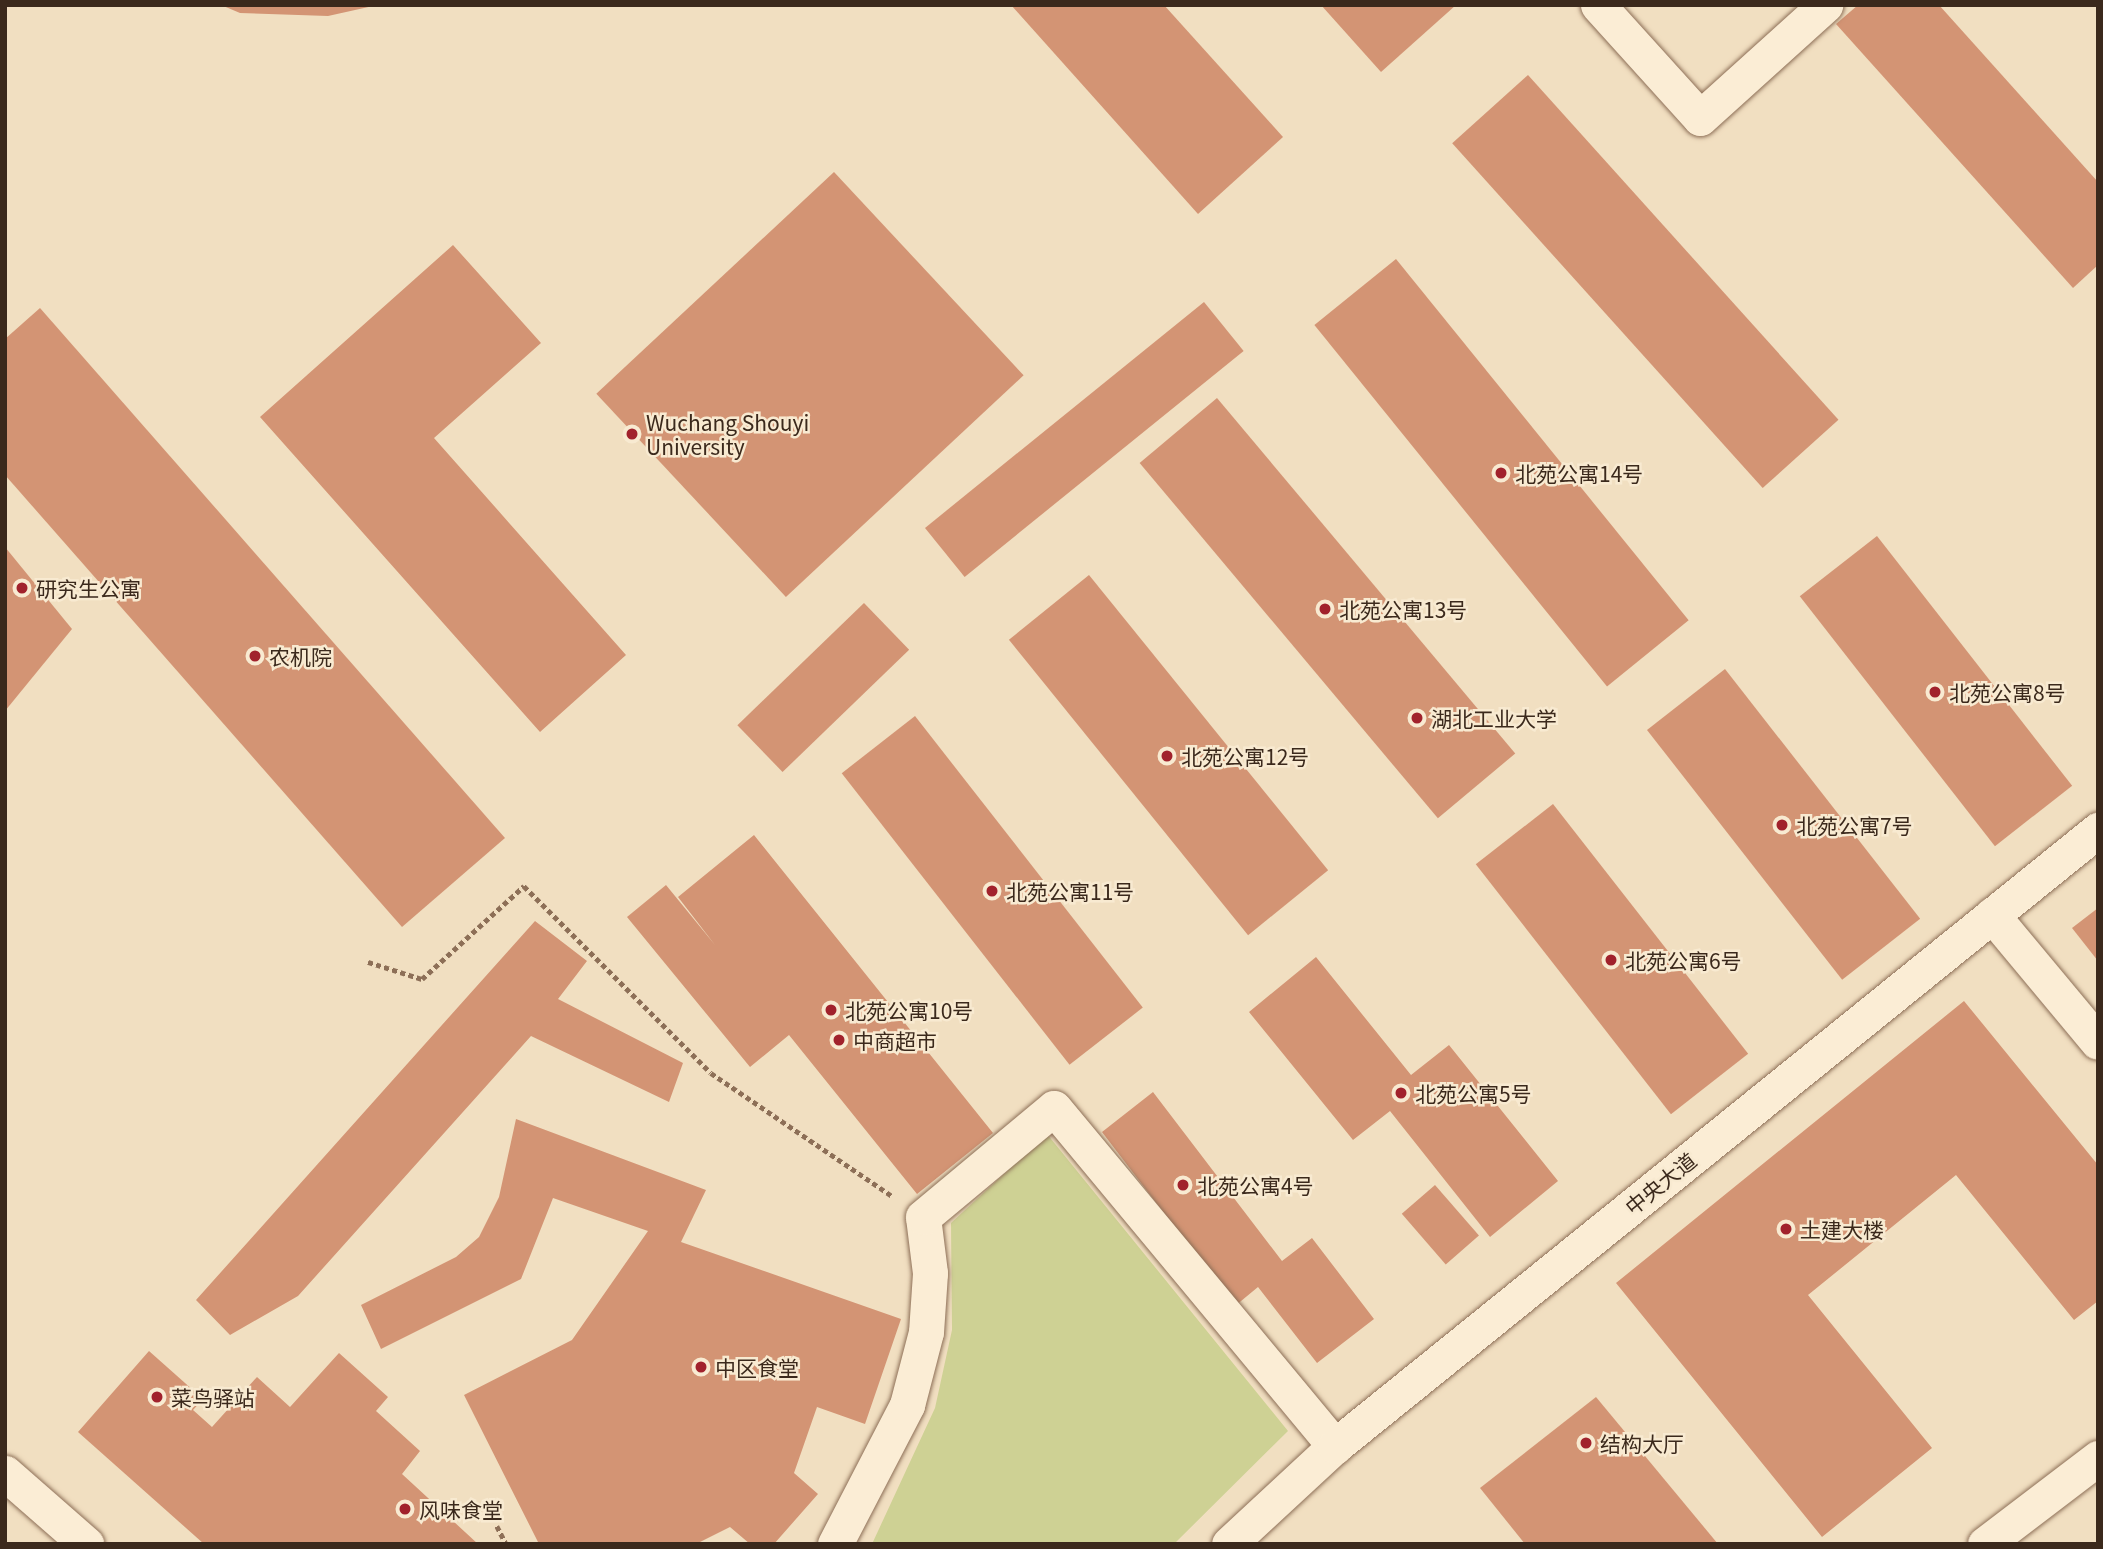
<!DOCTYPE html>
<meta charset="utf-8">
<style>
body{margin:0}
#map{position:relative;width:2103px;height:1549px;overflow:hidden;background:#f1dfc1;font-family:Georgia,"Noto Sans SC",serif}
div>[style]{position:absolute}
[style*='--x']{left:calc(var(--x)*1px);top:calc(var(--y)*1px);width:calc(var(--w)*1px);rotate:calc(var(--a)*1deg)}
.green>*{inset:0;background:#ced194}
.building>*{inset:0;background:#d39474;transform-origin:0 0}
.path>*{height:4.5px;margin-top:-2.25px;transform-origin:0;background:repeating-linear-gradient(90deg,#8d6f57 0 5px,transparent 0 8.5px)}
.roads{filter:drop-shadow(0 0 2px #8d6f57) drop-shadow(0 0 2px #8d6f57)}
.minor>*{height:35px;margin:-17.5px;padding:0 17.5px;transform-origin:17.5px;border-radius:17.5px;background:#fbedd5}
.dots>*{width:19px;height:19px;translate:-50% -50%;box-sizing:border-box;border:4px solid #f8ead1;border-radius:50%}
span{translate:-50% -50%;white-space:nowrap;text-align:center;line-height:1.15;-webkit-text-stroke:5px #f8ead1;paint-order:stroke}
.poi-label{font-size:21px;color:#3b291c}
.left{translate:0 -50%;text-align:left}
.street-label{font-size:21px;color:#3b291c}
.frame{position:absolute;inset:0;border:7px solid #3b291c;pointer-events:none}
</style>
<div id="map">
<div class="green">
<div style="clip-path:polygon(1047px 1134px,1288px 1431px,1174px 1544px,872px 1544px,935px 1408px,952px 1330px,951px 1223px)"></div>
</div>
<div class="building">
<div style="clip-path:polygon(221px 5px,373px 5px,373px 6px,328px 16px,240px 13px)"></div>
<div style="clip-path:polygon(1011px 5px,1164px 5px,1283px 137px,1198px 214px)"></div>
<div style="clip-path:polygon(1321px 5px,1456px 5px,1381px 72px)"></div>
<div style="clip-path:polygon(1858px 5px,1939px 5px,2098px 182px,2098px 265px,2073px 288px,1836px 24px)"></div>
<div style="left:1528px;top:75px;width:464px;height:102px;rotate:48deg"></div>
<div style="left:834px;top:172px;width:278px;height:325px;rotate:47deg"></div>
<div style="clip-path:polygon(453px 245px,541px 343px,434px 438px,626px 655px,540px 732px,260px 417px)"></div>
<div style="left:1396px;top:259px;width:465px;height:105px;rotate:51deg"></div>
<div style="left:1204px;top:302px;width:63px;height:359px;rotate:51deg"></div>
<div style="clip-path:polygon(40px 308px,505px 838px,402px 927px,5px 475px,5px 339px)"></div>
<div style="left:1217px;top:398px;width:464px;height:101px;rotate:50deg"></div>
<div style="left:1877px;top:536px;width:317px;height:98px;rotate:52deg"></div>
<div style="clip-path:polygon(5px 547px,72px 629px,5px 711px)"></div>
<div style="left:1089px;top:575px;width:380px;height:103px;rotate:51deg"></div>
<div style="left:864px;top:603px;width:65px;height:176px;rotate:46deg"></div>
<div style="left:1725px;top:669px;width:317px;height:99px;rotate:52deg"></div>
<div style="left:915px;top:716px;width:370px;height:93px;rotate:52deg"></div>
<div style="left:1553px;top:804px;width:317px;height:98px;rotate:52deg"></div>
<div style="clip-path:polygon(754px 835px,993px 1133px,917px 1194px,789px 1035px,750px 1067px,627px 917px,666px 885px,715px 945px,678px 897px)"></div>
<div style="clip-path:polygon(2098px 908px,2098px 961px,2072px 928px)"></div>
<div style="clip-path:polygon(535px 921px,587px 961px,558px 999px,683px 1063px,669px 1102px,531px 1036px,298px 1296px,230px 1335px,196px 1300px)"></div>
<div style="clip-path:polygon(1316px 957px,1411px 1075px,1449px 1045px,1558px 1181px,1490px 1237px,1390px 1111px,1353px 1140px,1249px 1012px)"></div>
<div style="clip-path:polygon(1964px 1001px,2098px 1165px,2098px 1301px,2074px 1320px,1956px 1175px,1808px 1295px,1932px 1448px,1822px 1537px,1616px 1283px)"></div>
<div style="clip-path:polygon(1153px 1092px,1282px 1261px,1312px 1238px,1374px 1319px,1317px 1363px,1258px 1287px,1235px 1306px,1102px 1132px)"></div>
<div style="clip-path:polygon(516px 1119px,706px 1190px,681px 1242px,901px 1319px,865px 1424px,817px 1407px,794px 1473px,818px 1494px,774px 1544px,750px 1544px,730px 1527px,696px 1544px,539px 1544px,464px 1395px,572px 1340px,648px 1231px,553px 1198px,521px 1279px,381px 1349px,361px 1305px,456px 1257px,479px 1237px,499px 1197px)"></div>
<div style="left:1435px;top:1185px;width:67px;height:44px;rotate:49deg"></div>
<div style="clip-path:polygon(149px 1351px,203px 1399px,193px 1410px,212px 1427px,257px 1377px,290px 1407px,339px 1353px,388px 1397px,376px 1411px,420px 1451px,402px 1474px,478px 1544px,204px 1544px,78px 1432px)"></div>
<div style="clip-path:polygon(1596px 1397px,1718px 1544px,1525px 1544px,1480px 1488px)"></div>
</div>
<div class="path">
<div style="--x:368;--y:962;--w:57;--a:17.5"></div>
<div style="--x:422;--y:979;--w:138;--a:-42.4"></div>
<div style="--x:524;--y:886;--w:264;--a:45"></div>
<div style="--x:711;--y:1073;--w:219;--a:34.2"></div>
<div style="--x:497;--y:1526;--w:20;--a:63"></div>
</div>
<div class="roads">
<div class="minor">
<div style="--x:1598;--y:5;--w:152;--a:47.9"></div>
<div style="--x:1700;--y:118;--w:169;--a:-42.1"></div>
<div style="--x:1992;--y:915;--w:165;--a:50.2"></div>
<div style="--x:5;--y:1473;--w:108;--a:41.2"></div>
<div style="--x:835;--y:1544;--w:157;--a:-62.6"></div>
<div style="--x:907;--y:1405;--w:75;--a:-75.4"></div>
<div style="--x:926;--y:1332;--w:59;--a:-86.1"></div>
<div style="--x:930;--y:1273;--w:56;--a:-97.1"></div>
<div style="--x:923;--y:1217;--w:170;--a:-39.8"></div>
<div style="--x:1054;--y:1108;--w:440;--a:50.3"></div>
<div style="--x:1229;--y:1544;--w:144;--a:-42.8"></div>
<div style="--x:1335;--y:1446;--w:981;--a:-38.92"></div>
<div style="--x:1985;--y:1544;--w:142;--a:-37.3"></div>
</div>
</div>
<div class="dots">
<div style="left:632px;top:434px;background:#a1222c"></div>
<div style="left:1501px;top:473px;background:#a1222c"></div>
<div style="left:22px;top:588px;background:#a1222c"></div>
<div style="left:1325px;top:609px;background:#a1222c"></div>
<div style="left:255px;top:656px;background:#a1222c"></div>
<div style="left:1935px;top:692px;background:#a1222c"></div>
<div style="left:1417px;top:718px;background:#a1222c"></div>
<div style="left:1167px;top:756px;background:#a1222c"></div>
<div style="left:1782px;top:825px;background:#a1222c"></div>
<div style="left:992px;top:891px;background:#a1222c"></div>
<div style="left:1611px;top:960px;background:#a1222c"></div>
<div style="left:831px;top:1010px;background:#a1222c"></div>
<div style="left:839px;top:1040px;background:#a1222c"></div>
<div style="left:1401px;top:1093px;background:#a1222c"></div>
<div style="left:1183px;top:1185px;background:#a1222c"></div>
<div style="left:1786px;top:1229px;background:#a1222c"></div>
<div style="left:701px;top:1367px;background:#a1222c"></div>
<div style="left:157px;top:1397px;background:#a1222c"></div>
<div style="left:1586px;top:1443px;background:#a1222c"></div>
<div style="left:405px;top:1509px;background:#a1222c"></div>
</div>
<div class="poi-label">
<span class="left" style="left:646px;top:434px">Wuchang Shouyi<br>University</span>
<span class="left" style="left:1515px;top:473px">北苑公寓14号</span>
<span class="left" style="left:36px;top:588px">研究生公寓</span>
<span class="left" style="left:1339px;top:609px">北苑公寓13号</span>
<span class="left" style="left:269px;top:656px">农机院</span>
<span class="left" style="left:1949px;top:692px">北苑公寓8号</span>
<span class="left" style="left:1431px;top:718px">湖北工业大学</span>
<span class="left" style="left:1181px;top:756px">北苑公寓12号</span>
<span class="left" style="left:1796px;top:825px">北苑公寓7号</span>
<span class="left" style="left:1006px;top:891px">北苑公寓11号</span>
<span class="left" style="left:1625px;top:960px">北苑公寓6号</span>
<span class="left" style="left:845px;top:1010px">北苑公寓10号</span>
<span class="left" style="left:853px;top:1040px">中商超市</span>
<span class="left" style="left:1415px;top:1093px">北苑公寓5号</span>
<span class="left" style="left:1197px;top:1185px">北苑公寓4号</span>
<span class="left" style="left:1800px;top:1229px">土建大楼</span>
<span class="left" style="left:715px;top:1367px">中区食堂</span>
<span class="left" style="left:171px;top:1397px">菜鸟驿站</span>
<span class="left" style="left:1600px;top:1443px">结构大厅</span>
<span class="left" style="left:419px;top:1509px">风味食堂</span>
</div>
<div class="street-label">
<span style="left:1660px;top:1183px;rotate:-39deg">中央大道</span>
</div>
<div class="frame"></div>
</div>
